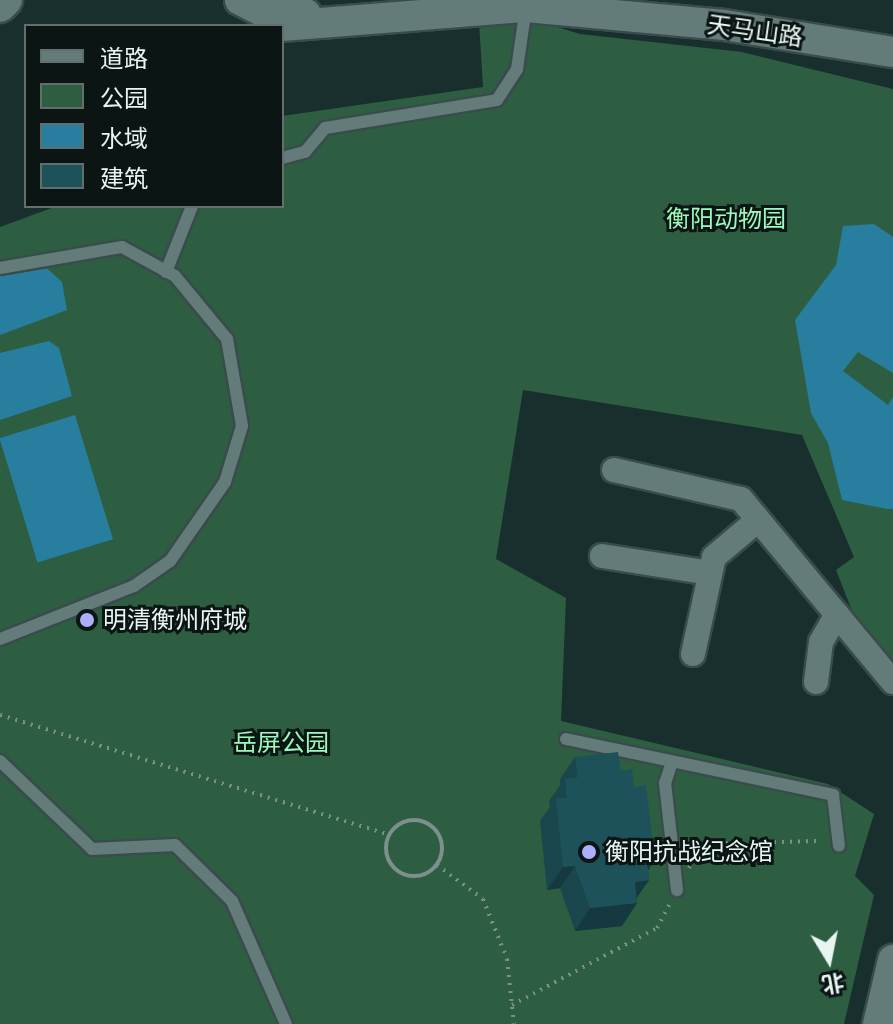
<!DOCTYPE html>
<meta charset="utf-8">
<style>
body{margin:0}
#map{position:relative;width:893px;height:1024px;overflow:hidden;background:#182f2e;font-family:Raleway,"Noto Sans SC",sans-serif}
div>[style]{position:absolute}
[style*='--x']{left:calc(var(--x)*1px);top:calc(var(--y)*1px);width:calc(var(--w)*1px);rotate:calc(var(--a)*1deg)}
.green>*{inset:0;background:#2e5e41}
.water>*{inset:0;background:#287e9e;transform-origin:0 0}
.path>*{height:4px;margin-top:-2px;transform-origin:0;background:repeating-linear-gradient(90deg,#7d908e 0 2px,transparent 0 8px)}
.path>.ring{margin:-2px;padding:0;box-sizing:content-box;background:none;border:4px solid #7d908e;border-radius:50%}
.roads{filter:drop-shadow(2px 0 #394c4b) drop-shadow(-2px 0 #394c4b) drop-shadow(0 2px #394c4b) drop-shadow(0 -2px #394c4b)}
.service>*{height:12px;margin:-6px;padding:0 6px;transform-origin:6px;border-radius:6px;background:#637c7a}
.minor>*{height:24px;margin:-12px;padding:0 12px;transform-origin:12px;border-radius:12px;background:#637c7a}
.tertiary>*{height:30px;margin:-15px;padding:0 15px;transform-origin:15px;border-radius:15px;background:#637c7a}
.wall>*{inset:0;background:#1a474d}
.shaded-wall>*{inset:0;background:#15393f}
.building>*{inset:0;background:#1e525a}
.dots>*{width:22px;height:22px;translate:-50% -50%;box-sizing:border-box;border:4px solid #0b1514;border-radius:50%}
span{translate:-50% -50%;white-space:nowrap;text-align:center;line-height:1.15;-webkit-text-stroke:6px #0b1514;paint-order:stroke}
.street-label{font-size:24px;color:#e7f5f3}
.park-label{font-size:24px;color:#9cfabe}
.poi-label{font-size:24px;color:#e7f5f3}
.left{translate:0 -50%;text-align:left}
.legend{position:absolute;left:24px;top:24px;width:260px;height:184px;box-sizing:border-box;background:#0b1514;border:2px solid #636f6d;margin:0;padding:10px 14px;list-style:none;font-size:24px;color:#e7f5f3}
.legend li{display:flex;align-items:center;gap:16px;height:40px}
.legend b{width:40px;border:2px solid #636f6d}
.north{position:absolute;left:789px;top:920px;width:80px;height:80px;-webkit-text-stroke:6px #0b1514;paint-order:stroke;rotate:170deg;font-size:22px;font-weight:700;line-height:32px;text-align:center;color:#e7f5f3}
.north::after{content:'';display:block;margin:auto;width:28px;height:36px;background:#e7f5f3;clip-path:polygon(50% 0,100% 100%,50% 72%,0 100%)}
</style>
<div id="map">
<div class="green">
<div style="clip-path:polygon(537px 21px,580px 34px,742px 52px,893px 89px,893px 663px,860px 631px,836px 570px,854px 557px,802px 435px,523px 390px,496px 559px,566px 598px,561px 721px,828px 784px,874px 814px,855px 876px,874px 895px,844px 1024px,0 1024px,0 227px,57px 206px,282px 206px,282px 116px,483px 87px,479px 22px)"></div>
</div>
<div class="water">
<div style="clip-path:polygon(874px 224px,893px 237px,893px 373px,858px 352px,843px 371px,888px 405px,893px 397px,893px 509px,887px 509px,842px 500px,828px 443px,811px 413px,795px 320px,836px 265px,843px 226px)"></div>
<div style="clip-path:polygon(41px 263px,62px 282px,67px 310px,0 335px,0 271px)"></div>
<div style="clip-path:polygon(49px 341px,59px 348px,72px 396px,0 420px,0 353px)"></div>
<div style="left:75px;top:415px;width:130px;height:79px;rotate:73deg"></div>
</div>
<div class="path">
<div style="--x:0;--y:715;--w:407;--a:17.1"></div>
<div class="ring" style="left:386px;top:820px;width:52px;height:52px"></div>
<div style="--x:437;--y:865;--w:57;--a:36.5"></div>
<div style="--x:483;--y:899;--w:65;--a:68.2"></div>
<div style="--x:507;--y:959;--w:65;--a:83.9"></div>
<div style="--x:689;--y:868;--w:27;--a:-62"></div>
<div style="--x:702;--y:844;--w:114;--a:-1.5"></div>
<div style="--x:512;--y:1005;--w:164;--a:-28"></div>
<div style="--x:657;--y:928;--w:27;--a:-62"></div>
</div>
<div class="roads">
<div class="service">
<div style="--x:282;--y:158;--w:24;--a:-15"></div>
<div style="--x:305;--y:152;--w:31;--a:-50"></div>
<div style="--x:325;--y:128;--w:174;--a:-9.2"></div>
<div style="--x:497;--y:100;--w:37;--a:-57"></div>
<div style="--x:517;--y:69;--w:63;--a:-81.7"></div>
<div style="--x:0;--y:268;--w:124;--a:-9.8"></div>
<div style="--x:122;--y:247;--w:60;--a:28.7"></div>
<div style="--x:175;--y:276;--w:82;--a:50.5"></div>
<div style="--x:227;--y:339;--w:88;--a:80.2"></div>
<div style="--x:242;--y:426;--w:59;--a:106.9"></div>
<div style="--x:225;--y:482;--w:96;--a:124.8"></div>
<div style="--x:170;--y:561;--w:44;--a:145.2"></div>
<div style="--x:134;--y:586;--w:144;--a:158.4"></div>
<div style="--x:166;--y:272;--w:71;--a:-68.5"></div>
<div style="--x:566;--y:739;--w:273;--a:11.8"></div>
<div style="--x:833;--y:795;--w:51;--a:83.3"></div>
<div style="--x:0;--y:761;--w:127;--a:43.7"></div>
<div style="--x:92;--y:849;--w:83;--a:-2.8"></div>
<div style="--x:175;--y:845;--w:80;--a:44.5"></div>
<div style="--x:232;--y:901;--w:134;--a:66.3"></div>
<div style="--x:672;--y:762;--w:22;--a:108"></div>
<div style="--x:665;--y:783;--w:108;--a:83.6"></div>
</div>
<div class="minor">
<div style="--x:614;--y:470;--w:130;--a:12.9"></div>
<div style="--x:741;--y:499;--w:238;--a:50.3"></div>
<div style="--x:602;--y:556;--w:109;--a:8.9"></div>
<div style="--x:693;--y:654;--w:99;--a:-77.8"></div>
<div style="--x:714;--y:557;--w:57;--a:-40.1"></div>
<div style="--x:816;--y:682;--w:40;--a:-82.9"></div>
<div style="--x:821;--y:642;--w:32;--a:-60"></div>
</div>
<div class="tertiary">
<div style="--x:240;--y:0;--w:31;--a:27"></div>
<div style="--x:268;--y:14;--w:38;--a:0"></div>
<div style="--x:0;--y:7;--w:10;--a:-45"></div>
<div style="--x:282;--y:26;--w:245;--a:-4.5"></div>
<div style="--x:526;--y:7;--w:199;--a:5.2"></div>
<div style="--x:724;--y:25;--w:171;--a:9.1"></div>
<div style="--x:878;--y:1024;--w:66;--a:-76.8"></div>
</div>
</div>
<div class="wall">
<div style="clip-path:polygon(575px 757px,621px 771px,634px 787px,655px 860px,648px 871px,649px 880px,637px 897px,637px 903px,622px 926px,575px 931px,560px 888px,547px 890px,540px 821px,550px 807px,549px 801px,560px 785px,560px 779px)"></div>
</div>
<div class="shaded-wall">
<div style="clip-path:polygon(655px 860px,640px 881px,649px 880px,633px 903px,631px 884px,647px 861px)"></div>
<div style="clip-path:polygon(575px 866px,560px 888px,547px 890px,563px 867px)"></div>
<div style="clip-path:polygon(637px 903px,622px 926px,575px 931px,590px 908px)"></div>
</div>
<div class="building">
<div style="clip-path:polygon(618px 752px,621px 771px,632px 769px,634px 787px,646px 785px,655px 860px,647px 861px,649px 880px,635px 882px,637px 903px,590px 908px,575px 866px,563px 867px,556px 798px,567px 798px,565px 779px,578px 777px,575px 757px)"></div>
</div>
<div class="dots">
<div style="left:87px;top:620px;background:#acaffb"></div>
<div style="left:589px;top:852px;background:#acaffb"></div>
</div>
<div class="street-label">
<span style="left:755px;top:31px;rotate:8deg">天马山路</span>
</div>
<div class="park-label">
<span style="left:726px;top:219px">衡阳动物园</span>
<span style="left:281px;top:743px">岳屏公园</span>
</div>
<div class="poi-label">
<span class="left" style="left:103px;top:620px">明清衡州府城</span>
<span class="left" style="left:605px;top:852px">衡阳抗战纪念馆</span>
</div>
<ul class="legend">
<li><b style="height:10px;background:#637c7a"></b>道路</li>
<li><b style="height:22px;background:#2e5e41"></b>公园</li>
<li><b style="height:22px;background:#287e9e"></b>水域</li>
<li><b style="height:22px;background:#1e525a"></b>建筑</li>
</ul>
<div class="north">北</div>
</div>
